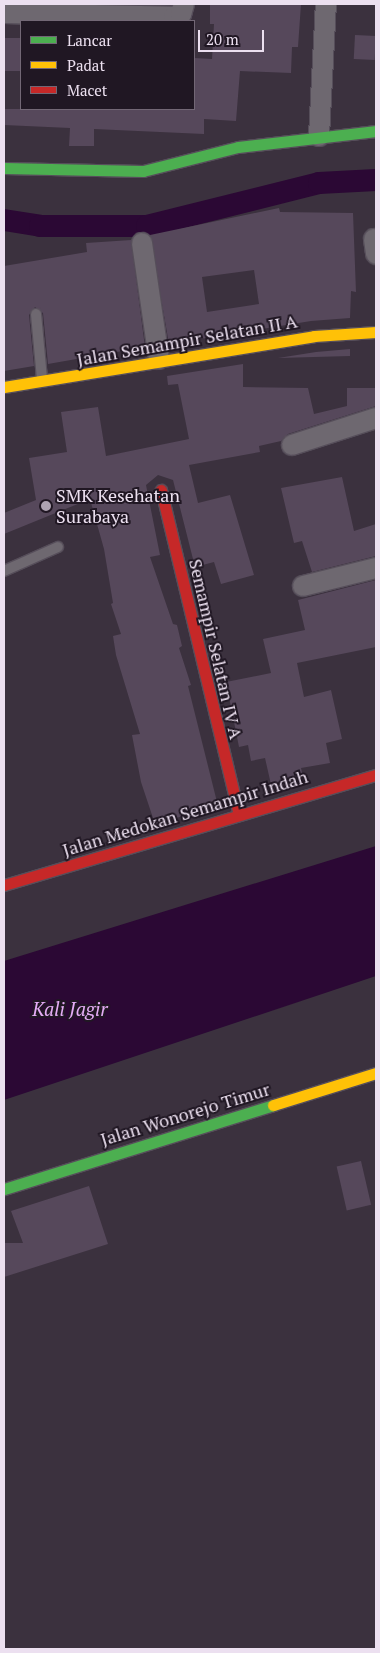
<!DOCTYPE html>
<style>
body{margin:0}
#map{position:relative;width:380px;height:1653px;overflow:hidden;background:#3b313e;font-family:"PT Serif",serif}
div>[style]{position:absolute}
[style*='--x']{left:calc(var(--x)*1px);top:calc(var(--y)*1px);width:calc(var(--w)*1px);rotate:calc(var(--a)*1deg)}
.water>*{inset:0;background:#2b0834}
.canal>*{height:22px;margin:-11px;padding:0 11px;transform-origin:11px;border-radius:11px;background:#2b0834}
.building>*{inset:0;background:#56485b;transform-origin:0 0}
.roads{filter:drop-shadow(1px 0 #564e5a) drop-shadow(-1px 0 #564e5a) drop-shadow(0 1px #564e5a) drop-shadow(0 -1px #564e5a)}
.lane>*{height:10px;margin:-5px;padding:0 5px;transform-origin:5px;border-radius:5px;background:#6e6870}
.street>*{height:20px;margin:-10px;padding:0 10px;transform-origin:10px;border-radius:10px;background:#6e6870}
.fast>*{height:11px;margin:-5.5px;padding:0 5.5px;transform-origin:5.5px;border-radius:5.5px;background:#4caf50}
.slow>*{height:11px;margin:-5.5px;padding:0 5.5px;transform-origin:5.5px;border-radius:5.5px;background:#ffc107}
.jam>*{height:11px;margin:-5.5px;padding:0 5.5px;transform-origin:5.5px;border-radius:5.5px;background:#c62828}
.dots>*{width:14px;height:14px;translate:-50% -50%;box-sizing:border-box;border:2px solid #201723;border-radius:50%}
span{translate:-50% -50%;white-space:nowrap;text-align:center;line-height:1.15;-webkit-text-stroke:4px #201723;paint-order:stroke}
.street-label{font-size:18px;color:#ece0f0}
.poi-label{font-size:18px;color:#ece0f0}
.left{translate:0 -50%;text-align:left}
.water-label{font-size:19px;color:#e4acf5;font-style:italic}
.frame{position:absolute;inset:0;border:5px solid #ece0f0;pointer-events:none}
.legend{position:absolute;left:20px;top:20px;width:175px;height:90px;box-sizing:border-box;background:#201723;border:1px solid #726775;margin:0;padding:6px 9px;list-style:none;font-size:15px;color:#ece0f0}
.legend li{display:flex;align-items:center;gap:10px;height:25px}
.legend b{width:25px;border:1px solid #726775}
.scale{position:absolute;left:198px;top:30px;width:66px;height:22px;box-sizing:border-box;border:2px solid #ece0f0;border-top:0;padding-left:6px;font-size:15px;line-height:18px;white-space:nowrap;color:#ece0f0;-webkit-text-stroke:4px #201723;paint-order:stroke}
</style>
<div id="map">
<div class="water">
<div style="clip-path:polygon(376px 846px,376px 976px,4px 1100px,4px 961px)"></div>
</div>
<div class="canal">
<div style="--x:4;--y:220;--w:36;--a:9"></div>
<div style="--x:40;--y:226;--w:107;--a:0"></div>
<div style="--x:147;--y:226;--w:177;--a:-14"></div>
<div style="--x:319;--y:183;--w:57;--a:-3"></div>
</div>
<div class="building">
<div style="clip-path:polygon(210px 4px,301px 4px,298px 47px,292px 47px,291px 73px,240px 71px,236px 121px,204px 119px,204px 134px,94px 129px,94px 146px,69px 146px,70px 128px,4px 125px,4px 109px,194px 109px,194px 58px,212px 59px,214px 24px,210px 24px)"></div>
<div style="left:355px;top:35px;width:21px;height:24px;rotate:3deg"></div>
<div style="left:4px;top:38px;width:17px;height:33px"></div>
<div style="clip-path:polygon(evenodd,279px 208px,280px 212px,353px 213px,356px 292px,351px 291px,350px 318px,311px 321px,169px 344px,150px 235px,279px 208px,254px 270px,259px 304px,207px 312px,202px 277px,254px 270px)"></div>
<div style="clip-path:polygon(131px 240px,145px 347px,48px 364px,43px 313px,35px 307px,29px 315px,34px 366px,4px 371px,4px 266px,87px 252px,86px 243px)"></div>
<div style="clip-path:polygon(350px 349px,350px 356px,278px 358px,316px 352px)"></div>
<div style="clip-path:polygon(243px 364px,243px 387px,308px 388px,314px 414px,347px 406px,347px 388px,376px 388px,376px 406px,288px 434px,281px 441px,259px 446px,260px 452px,189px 465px,198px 503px,230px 495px,254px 575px,221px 584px,214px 562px,195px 567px,173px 480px,158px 475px,146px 485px,160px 555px,150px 557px,173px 624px,177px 625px,182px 646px,179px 648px,191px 685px,188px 686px,218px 806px,155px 824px,141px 782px,132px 735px,140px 734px,116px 655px,113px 636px,121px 634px,111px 604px,113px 603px,104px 549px,90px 499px,4px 534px,4px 513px,36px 500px,29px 458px,67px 452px,61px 412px,98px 407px,106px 456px,189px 439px,178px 384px,168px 385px,167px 376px)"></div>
<div style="clip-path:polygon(342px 477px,354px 531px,376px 524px,376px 556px,312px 572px,302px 541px,294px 543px,281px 488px)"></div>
<div style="clip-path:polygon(376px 580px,376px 647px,297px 663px,304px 697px,331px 690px,342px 739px,326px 743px,330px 763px,301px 768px,304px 780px,272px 789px,265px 758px,251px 761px,248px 745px,239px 747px,226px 682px,271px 673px,263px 639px,305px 630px,298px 600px)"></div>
<div style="left:361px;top:1161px;width:45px;height:25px;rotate:77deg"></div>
<div style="clip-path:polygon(89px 1186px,108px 1244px,4px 1277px,4px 1243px,23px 1243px,11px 1211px)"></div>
</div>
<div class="roads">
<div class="lane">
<div style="--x:36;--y:314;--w:65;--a:84.7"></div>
<div style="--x:4;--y:571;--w:59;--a:-24"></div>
</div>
<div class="street">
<div style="--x:4;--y:13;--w:170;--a:1.3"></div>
<div style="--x:174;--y:17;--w:8;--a:-23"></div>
<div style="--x:181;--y:14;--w:10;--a:-73"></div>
<div style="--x:319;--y:136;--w:132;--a:-87"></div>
<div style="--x:374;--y:239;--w:15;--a:82"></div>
<div style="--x:142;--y:243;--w:117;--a:81.7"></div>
<div style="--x:292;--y:445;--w:88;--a:-17.8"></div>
<div style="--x:303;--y:586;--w:75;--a:-13.9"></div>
</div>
<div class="fast">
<div style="--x:4;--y:168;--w:139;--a:1.2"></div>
<div style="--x:143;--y:171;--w:98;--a:-14.2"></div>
<div style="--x:238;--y:147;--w:139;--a:-6.6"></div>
<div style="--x:4;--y:1189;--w:282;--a:-17.3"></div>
</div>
<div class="slow">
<div style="--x:4;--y:387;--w:314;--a:-9.3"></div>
<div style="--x:314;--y:336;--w:62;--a:-3.7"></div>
<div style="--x:273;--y:1105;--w:108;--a:-17.3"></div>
</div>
<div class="jam">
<div style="--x:161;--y:490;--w:334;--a:76.5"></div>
<div style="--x:4;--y:885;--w:388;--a:-16.5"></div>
</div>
</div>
<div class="dots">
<div style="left:46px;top:506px;background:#aea3b2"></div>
</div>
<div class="street-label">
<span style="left:187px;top:340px;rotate:-10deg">Jalan Semampir Selatan II A</span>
<span style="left:216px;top:649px;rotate:77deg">Semampir Selatan IV A</span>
<span style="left:185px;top:813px;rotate:-17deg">Jalan Medokan Semampir Indah</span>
<span style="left:185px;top:1114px;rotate:-17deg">Jalan Wonorejo Timur</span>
</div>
<div class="poi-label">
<span class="left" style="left:56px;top:506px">SMK Kesehatan<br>Surabaya</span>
</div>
<div class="water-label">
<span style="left:70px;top:1009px">Kali Jagir</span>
</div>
<div class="frame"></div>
<ul class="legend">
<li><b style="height:6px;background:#4caf50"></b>Lancar</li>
<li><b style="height:6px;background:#ffc107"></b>Padat</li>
<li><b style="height:6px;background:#c62828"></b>Macet</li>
</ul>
<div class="scale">20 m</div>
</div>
